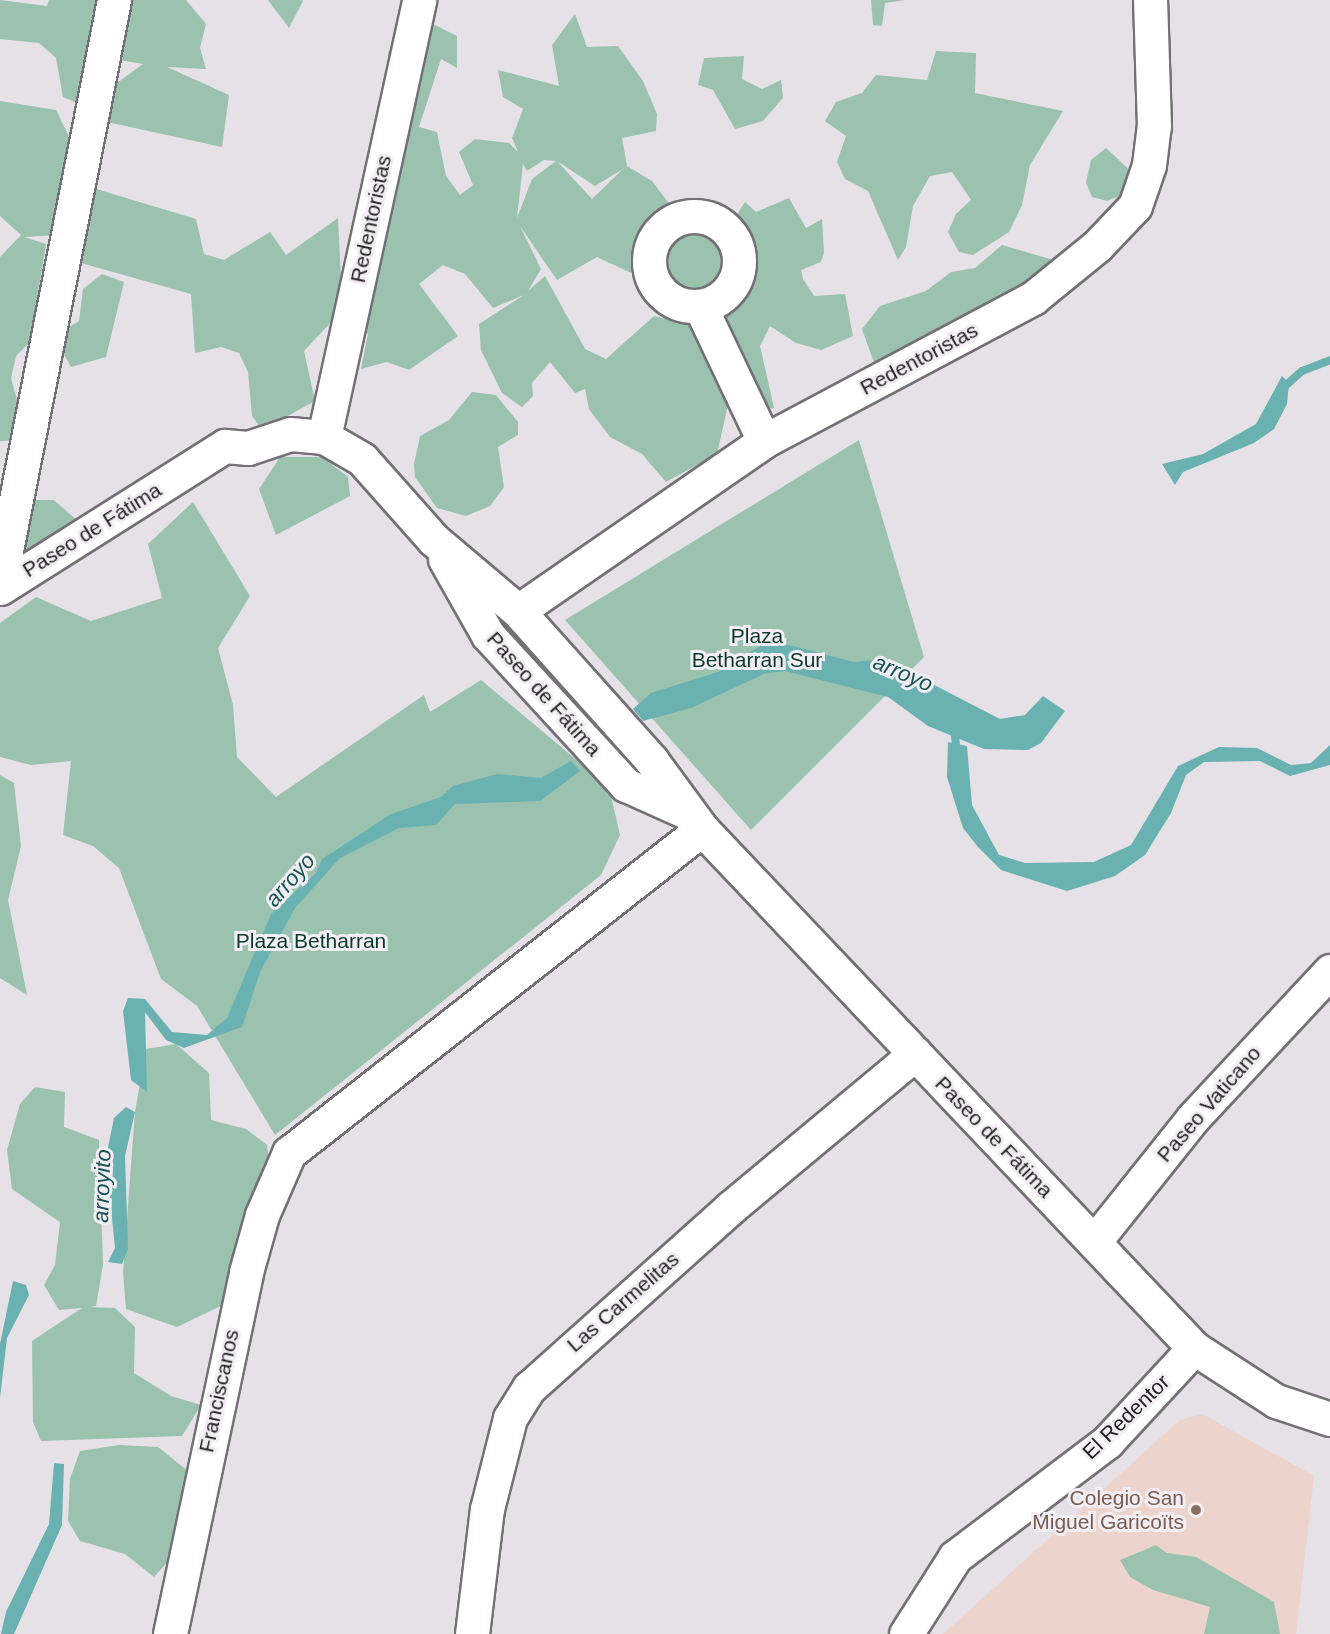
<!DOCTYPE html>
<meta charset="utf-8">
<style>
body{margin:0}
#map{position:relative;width:1330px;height:1634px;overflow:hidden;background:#e5e1e6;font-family:Arial,sans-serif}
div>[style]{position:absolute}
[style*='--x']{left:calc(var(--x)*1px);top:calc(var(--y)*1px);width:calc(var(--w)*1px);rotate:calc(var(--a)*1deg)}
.commercial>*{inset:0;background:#ecd3cb}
.green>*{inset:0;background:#9ac2ae}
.round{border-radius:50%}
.water>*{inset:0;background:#6ab1b1}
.stream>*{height:8px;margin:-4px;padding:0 4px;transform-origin:4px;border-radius:4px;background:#6ab1b1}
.roads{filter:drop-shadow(2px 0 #747075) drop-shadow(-2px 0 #747075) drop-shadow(0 2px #747075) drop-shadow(0 -2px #747075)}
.minor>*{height:33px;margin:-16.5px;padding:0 16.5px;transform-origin:16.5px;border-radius:16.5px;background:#fff}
.minor>.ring{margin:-16.5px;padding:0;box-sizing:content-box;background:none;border:33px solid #fff;border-radius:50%}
.dots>*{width:16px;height:16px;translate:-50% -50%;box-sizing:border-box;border:3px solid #f2eef3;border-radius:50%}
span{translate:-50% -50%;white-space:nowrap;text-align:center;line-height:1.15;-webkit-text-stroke:6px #f2eef3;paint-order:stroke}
.street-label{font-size:21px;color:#212022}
.park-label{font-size:21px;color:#0a3b29}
.education-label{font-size:21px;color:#785e54}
.right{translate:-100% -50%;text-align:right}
.water-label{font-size:22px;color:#165454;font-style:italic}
</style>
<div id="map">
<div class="commercial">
<div style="clip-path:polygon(1202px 1414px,1314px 1476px,1296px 1634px,943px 1634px,1180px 1420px)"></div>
</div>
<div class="green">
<div style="clip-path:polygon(0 0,47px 6px,49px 0,186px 0,206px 24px,200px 48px,206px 69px,167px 67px,229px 95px,222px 147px,107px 122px,95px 99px,143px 64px,96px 56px,80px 104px,63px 97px,56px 58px,39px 43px,0 39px)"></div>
<div style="clip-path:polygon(268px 0,302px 0,303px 1px,289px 28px)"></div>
<div style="clip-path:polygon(871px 0,905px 0,885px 3px,882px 26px,873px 25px)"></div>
<div style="clip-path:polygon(evenodd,575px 14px,587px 47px,618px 46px,643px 81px,657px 114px,656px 131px,622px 138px,627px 166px,652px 181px,674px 210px,646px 234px,631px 273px,597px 257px,557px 280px,520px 226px,541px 269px,528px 291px,545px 276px,585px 349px,606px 359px,654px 316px,700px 328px,730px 396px,717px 454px,666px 482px,642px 454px,610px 437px,589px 409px,585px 389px,575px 393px,550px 362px,532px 383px,533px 396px,522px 407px,502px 393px,481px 350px,479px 324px,524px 295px,493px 308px,465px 274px,443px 265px,419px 284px,458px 336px,409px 370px,387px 362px,361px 369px,368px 334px,356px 320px,372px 132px,401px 100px,391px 87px,388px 52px,425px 20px,457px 36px,457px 68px,441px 59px,419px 127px,437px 132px,446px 176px,460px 195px,473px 185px,459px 152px,475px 139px,509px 143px,518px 152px,512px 138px,523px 109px,503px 97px,498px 70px,559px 86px,552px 45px,575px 14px,544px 160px,556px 161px,532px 179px,517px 218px,523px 164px,527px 171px,544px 160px,575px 14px,557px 161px,595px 186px,623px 169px,592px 199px,557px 161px)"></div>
<div style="clip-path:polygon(936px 51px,976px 53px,975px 93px,1063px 111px,1030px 165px,1022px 205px,1009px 232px,973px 255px,959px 252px,948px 232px,956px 214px,971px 200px,952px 172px,930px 176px,913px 206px,906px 247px,898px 260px,868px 191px,845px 179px,837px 162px,846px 136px,825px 121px,836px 102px,862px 93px,876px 75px,927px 80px)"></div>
<div style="clip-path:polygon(744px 56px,742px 79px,762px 89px,781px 80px,783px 98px,763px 121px,735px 129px,713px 90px,698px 85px,704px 58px)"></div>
<div style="clip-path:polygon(0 101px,56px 110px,78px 155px,60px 235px,24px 237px,46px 244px,30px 342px,16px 356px,11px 378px,28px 440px,0 441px,0 257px,21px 235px,0 216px)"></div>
<div style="clip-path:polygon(1106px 148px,1136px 176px,1127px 193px,1107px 201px,1092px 197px,1086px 183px,1091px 160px)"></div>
<div style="clip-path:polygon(93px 188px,196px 219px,204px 254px,224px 260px,270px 232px,286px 255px,338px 218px,341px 279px,334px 319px,304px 351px,315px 401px,262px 430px,252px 416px,248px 372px,239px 353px,221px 347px,195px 353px,191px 294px,74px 261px)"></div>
<div style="clip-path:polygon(789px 198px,806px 228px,822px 219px,824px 253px,821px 262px,801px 270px,803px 279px,814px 296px,845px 294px,853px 336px,821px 350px,796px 343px,770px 326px,760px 346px,774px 408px,739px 414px,708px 322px,743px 285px,752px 264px,732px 222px,745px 202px,756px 212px)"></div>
<div class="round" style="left:664px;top:233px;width:58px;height:58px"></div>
<div style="clip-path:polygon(1002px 245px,1050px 259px,1059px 277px,878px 374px,862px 329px,880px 306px,926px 291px,951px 272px,975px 268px)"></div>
<div style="clip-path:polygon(102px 274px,124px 282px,106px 357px,71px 367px,54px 336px,79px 321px,83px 289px)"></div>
<div style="clip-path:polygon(472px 392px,496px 395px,518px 422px,518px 435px,498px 447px,504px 487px,490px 506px,466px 516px,437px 508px,415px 477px,414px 464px,420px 436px,449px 420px)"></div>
<div style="clip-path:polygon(859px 440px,924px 657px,751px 830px,565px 620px)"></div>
<div style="clip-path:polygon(280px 457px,322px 457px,348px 477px,350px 496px,276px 535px,259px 489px)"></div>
<div style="clip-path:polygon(30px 500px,54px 500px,80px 523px,31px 560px,15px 542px)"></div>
<div style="clip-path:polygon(193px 502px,250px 596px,218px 648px,233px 705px,237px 757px,276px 797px,424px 695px,430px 712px,481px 680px,609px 787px,620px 835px,601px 875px,275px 1135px,197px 1006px,161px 979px,119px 868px,93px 846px,63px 835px,71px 761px,31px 765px,0 757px,0 623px,36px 597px,91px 621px,162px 598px,148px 544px)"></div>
<div style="clip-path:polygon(513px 637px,642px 773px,640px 779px,512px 639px)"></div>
<div style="clip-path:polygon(0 775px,14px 783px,21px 846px,8px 900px,27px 995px,0 978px)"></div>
<div style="clip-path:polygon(176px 1044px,209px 1073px,211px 1120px,246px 1129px,267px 1145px,271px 1176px,231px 1301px,177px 1327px,126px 1309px,123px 1272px,135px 1112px,146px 1049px)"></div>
<div style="clip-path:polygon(35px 1087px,65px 1092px,64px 1127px,99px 1140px,103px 1265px,96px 1306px,90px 1307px,115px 1308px,135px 1327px,134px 1373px,171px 1396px,201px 1405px,182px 1436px,41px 1441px,33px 1422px,32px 1341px,82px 1308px,59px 1310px,44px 1285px,55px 1265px,60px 1222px,12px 1189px,7px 1150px,20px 1104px)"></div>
<div style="clip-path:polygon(119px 1445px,158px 1447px,188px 1471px,180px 1548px,154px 1577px,125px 1554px,80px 1541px,68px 1521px,70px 1479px,80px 1451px)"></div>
<div style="clip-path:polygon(1156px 1545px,1167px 1553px,1196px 1557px,1274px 1602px,1280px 1634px,1204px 1634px,1210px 1607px,1153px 1590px,1130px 1577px,1120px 1560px)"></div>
</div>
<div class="water">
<div style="clip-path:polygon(1282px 376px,1289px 383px,1287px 404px,1274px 429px,1254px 443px,1183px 472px,1175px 485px,1162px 464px,1203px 454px,1256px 424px)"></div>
<div style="clip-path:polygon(770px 640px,854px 662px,884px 659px,1000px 719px,1025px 715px,1043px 696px,1065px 711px,1041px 743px,1028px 750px,984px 749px,928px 726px,888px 697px,785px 671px,764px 674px,691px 708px,643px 721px,633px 709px,651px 693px,718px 672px)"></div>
<div style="clip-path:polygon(948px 742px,967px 746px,972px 805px,999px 855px,1025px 863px,1094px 862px,1131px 845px,1178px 766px,1219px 747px,1257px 748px,1291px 765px,1311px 763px,1330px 745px,1330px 765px,1290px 776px,1260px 761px,1204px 762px,1186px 775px,1171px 813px,1145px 855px,1115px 876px,1067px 891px,1001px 870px,978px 847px,963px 828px,947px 777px)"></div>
<div style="clip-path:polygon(571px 761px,580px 771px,540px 801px,455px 804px,436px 825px,399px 828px,340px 858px,295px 908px,260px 972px,242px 1027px,184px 1048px,166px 1040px,145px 1012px,147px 1092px,131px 1080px,123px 1011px,128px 998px,145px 999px,172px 1032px,207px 1035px,227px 1018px,271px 914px,316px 873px,322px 859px,391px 814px,441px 797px,453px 786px,497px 774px,541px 778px)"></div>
<div style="clip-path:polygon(126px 1107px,135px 1112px,125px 1156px,128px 1249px,122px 1264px,108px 1262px,115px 1248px,106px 1157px,114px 1118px)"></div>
<div style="clip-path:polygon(13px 1281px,26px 1285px,29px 1295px,7px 1338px,0 1398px,0 1344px)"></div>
<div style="clip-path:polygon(54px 1463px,64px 1464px,62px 1525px,14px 1634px,1px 1634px,6px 1612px,49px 1524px)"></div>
</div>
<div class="stream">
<div style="--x:1283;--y:388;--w:25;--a:-42"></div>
<div style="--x:1302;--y:371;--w:30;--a:-21"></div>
<div style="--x:954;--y:728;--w:26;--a:83"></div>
</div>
<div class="roads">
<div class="minor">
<div class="ring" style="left:649px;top:216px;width:57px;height:57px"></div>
<div style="--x:700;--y:306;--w:149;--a:64.6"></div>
<div style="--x:324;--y:437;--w:447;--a:-77.7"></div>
<div style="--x:445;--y:559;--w:87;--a:60.5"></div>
<div style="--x:488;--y:635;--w:204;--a:47.4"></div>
<div style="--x:626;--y:785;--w:66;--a:24.2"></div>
<div style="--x:0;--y:581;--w:592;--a:-78.9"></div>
<div style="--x:0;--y:588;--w:266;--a:-32.3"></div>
<div style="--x:225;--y:446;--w:23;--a:5"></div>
<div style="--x:248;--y:448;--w:44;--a:-18.4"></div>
<div style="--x:290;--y:434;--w:34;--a:5"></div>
<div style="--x:324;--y:437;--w:44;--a:30.1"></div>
<div style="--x:362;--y:459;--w:108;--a:48.4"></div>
<div style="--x:434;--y:540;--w:110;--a:40.2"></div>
<div style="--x:518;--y:611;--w:201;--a:48.2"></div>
<div style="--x:652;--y:761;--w:84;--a:53.7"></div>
<div style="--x:702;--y:829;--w:715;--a:46.53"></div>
<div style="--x:1194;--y:1348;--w:98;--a:32.9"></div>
<div style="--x:1276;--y:1401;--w:57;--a:18.4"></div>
<div style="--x:518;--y:611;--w:299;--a:-34.6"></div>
<div style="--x:764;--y:441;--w:305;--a:-28"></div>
<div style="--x:1033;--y:298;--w:82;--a:-39.1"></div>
<div style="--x:1097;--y:246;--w:55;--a:-46.5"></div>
<div style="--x:1135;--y:206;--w:43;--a:-71.1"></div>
<div style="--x:1149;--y:165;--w:39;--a:-83"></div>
<div style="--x:1154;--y:126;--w:126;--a:-91.8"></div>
<div style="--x:1094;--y:1242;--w:159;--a:-51.4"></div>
<div style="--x:1193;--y:1118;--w:201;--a:-47"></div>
<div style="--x:170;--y:1634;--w:370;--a:-78.1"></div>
<div style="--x:246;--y:1272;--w:59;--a:-74.3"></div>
<div style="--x:262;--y:1215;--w:68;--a:-66.5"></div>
<div style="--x:289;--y:1153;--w:525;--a:-38.11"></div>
<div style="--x:472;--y:1634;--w:126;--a:-83.2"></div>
<div style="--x:487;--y:1509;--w:94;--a:-75.8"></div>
<div style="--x:510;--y:1418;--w:36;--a:-58"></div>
<div style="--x:529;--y:1388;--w:270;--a:-41.8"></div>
<div style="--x:730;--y:1208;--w:241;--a:-39.8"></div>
<div style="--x:906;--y:1634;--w:91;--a:-57.5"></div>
<div style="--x:955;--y:1557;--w:191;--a:-37.1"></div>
<div style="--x:1107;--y:1442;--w:128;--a:-47.2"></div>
</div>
</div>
<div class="dots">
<div style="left:1196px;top:1510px;background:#8d6e63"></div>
</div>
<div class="street-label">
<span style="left:371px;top:219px;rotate:-78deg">Redentoristas</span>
<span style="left:919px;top:359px;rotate:-28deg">Redentoristas</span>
<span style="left:92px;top:530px;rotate:-32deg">Paseo de Fátima</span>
<span style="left:544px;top:694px;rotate:48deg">Paseo de Fátima</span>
<span style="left:1209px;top:1104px;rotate:-49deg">Paseo Vaticano</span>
<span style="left:994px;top:1137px;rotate:46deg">Paseo de Fátima</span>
<span style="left:623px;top:1302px;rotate:-41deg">Las Carmelitas</span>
<span style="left:219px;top:1391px;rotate:-78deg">Franciscanos</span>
<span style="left:1126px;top:1417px;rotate:-44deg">El Redentor</span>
</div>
<div class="park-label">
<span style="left:757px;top:648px">Plaza<br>Betharran Sur</span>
<span style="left:311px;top:941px">Plaza Betharran</span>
</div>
<div class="education-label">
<span class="right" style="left:1184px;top:1510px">Colegio San<br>Miguel Garicoïts</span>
</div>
<div class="water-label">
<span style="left:903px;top:673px;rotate:23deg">arroyo</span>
<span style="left:290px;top:880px;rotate:-49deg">arroyo</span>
<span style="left:102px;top:1186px;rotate:-88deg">arroyito</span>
</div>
</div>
